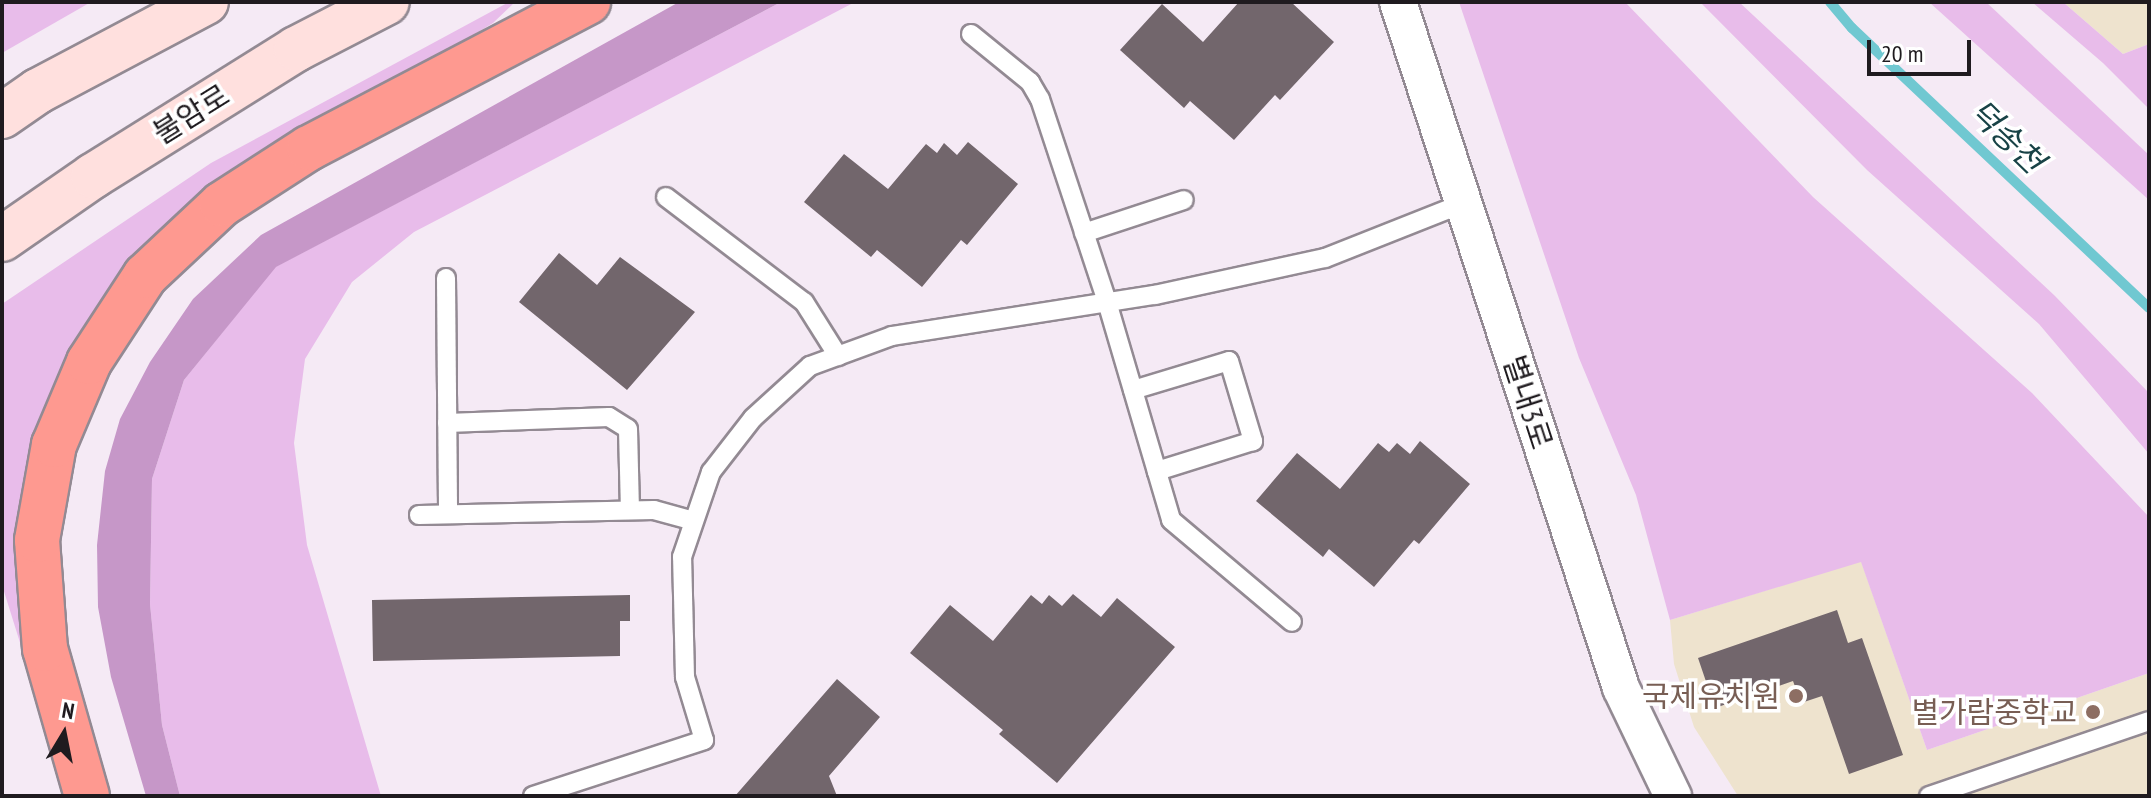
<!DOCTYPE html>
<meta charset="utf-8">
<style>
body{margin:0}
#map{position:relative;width:2151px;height:798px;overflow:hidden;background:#f5eaf5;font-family:"PT Sans Narrow","Noto Sans KR",sans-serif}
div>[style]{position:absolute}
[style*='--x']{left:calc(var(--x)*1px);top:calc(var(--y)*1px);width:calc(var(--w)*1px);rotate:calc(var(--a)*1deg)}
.education>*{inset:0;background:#eee3ce}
.green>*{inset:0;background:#e8bcea}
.forest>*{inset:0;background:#c697c8}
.stream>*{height:10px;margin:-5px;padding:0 5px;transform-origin:5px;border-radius:5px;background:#70c8d1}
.building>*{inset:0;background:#72666c}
.roads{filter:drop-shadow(2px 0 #938a93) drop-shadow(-2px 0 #938a93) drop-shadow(0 2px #938a93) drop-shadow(0 -2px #938a93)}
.lane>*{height:18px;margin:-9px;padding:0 9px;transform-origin:9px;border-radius:9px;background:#fff}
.street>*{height:36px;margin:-18px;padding:0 18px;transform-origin:18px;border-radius:18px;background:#fff}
.secondary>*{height:44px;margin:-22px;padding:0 22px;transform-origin:22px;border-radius:22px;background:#ffe0de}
.highway>*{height:44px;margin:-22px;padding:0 22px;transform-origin:22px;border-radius:22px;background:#fe9990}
.dots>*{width:22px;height:22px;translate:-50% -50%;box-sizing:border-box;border:4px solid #fff;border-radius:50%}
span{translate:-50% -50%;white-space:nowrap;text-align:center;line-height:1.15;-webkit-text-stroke:7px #fff;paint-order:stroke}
.street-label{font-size:30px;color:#1f1b1f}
.education-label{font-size:30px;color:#785e54}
.right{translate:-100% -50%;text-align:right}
.water-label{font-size:32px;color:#184246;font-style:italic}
.frame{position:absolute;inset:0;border:4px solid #1f1b1f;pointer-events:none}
.north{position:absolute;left:24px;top:694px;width:80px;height:80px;-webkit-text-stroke:6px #fff;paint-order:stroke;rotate:10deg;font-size:22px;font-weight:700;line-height:32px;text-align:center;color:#1f1b1f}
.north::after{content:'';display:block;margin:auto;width:28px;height:36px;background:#1f1b1f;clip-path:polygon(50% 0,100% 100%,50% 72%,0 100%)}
.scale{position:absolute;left:1867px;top:40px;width:104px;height:36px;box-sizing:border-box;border:4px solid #1f1b1f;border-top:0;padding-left:10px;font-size:24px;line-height:28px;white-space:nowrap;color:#1f1b1f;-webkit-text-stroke:6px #fff;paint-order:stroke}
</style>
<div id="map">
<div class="education">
<div style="clip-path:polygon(2063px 2px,2149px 2px,2149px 44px,2123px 54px)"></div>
<div style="clip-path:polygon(1861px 561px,1927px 750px,2149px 673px,2149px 796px,1738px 796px,1694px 727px,1674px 664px,1670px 620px)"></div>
</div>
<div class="green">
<div style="clip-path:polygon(2px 2px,91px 2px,2px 53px)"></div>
<div style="clip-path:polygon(509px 2px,515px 2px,493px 23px,233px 181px,49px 403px,37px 697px,2px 585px,2px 304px,211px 163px)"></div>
<div style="clip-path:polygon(781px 2px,855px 2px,414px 232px,352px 282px,305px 359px,294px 443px,307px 545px,381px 796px,180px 796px,162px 725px,150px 604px,152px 479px,184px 380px,275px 267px)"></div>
<div style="clip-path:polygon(1459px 2px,1625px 2px,1813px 197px,2032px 393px,2149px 517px,2149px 673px,1927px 750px,1861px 562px,1670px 620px,1636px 495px,1579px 358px)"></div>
<div style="clip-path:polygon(1700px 2px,1739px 2px,2054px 295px,2149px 393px,2149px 454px,2039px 324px,1867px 170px)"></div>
<div style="clip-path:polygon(1929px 2px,1986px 2px,2149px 155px,2149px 200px)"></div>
<div style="clip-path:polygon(2032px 2px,2063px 2px,2123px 54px,2149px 44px,2149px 109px,2103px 63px)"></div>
</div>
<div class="forest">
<div style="clip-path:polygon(679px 2px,781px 2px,276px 267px,184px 380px,152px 479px,150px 604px,162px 725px,180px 796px,146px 796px,111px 677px,98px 607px,97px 545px,105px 471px,120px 419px,150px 362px,193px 299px,261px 235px)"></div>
</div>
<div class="stream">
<div style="--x:1830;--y:2;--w:34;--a:50"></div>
<div style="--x:1852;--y:28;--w:408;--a:43.3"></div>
</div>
<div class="building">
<div style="clip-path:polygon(1239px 2px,1291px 2px,1334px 42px,1280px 100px,1275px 95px,1234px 140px,1190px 101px,1184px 108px,1120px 50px,1162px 4px,1203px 42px)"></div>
<div style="clip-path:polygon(968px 142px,1018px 184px,967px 245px,961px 240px,922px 287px,877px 250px,871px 257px,804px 202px,844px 154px,888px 189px,926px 144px,937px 153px,944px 143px,957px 155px)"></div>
<div style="clip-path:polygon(559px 253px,597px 285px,620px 257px,695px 312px,627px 390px,519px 302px)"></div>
<div style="clip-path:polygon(1420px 441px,1470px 484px,1419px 544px,1414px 540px,1374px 587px,1329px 549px,1323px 557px,1256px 501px,1297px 453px,1340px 489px,1378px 443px,1389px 452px,1397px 443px,1410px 454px)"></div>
<div style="clip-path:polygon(1073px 594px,1101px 617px,1117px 598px,1175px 647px,1057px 783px,999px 734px,1003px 730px,910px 653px,950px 605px,993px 641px,1031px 595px,1042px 604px,1049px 595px,1062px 606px)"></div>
<div style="clip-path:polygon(630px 595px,630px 621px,620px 621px,620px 656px,373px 661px,372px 600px)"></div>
<div style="clip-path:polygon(1837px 610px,1848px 643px,1862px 638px,1903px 755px,1849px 774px,1822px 696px,1801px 703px,1793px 681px,1715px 708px,1698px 658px)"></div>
<div style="clip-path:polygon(837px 679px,880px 717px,829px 776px,837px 796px,735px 796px)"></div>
</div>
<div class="roads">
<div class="lane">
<div style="--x:971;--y:34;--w:76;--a:39.1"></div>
<div style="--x:1030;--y:82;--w:20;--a:60"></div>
<div style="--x:1040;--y:99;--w:214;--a:71.7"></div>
<div style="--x:1107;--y:302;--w:227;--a:73.6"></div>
<div style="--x:1171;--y:520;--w:158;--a:40.1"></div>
<div style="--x:666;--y:197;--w:173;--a:37.3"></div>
<div style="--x:804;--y:302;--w:64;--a:57.8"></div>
<div style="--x:1084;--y:233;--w:105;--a:-18.3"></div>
<div style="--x:446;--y:278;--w:236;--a:89.5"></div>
<div style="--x:1133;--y:390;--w:100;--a:-16.8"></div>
<div style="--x:1229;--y:361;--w:84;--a:73.3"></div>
<div style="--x:1253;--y:441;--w:101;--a:162.6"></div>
<div style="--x:447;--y:423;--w:162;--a:-2.1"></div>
<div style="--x:609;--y:417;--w:22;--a:32"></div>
<div style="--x:628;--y:429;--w:81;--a:88.6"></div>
<div style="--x:419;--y:515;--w:235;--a:-1.2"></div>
<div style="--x:654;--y:510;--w:41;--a:15.4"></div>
<div style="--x:533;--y:796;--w:180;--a:-18.1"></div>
<div style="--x:704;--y:740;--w:66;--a:-106.8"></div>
<div style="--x:685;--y:677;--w:120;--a:-91.4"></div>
<div style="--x:682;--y:557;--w:90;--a:-71.2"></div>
<div style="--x:711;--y:472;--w:68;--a:-52.1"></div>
<div style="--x:753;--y:418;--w:77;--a:-42.4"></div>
<div style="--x:810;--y:366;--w:87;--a:-20.1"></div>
<div style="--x:892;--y:336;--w:266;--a:-8.9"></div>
<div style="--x:1155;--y:295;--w:174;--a:-12.3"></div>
<div style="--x:1325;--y:258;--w:149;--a:-21.6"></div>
<div style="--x:1929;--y:796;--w:232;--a:-18.8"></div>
</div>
<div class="street">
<div style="--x:1398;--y:2;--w:721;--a:71.99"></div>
<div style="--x:1621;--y:688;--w:120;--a:64.3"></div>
</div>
<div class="secondary">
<div style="--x:2;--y:116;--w:44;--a:-34.8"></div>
<div style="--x:38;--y:91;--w:190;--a:-27.9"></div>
<div style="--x:2;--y:239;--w:111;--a:-34.7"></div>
<div style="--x:93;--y:176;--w:239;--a:-32"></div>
<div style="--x:296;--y:49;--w:102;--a:-27.3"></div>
</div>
<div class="highway">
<div style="--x:87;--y:796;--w:153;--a:-105.9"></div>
<div style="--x:45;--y:649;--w:109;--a:-94.2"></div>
<div style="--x:37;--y:540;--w:97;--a:-79.9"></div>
<div style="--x:54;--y:445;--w:90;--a:-67.1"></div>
<div style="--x:89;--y:362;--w:103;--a:-56.9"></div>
<div style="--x:145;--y:276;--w:105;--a:-43.1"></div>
<div style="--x:222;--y:204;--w:103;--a:-32.8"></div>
<div style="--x:309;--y:148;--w:315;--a:-27.6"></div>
</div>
</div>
<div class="dots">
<div style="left:1796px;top:696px;background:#8d6e63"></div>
<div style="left:2093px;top:712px;background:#8d6e63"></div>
</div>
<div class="street-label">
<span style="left:191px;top:114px;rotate:-32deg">불암로</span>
<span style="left:1528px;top:402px;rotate:72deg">별내3로</span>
</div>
<div class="education-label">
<span class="right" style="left:1780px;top:696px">국제유치원</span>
<span class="right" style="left:2077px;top:712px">별가람중학교</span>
</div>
<div class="water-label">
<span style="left:2007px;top:136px;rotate:44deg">덕송천</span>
</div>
<div class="frame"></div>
<div class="north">N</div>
<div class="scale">20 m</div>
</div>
